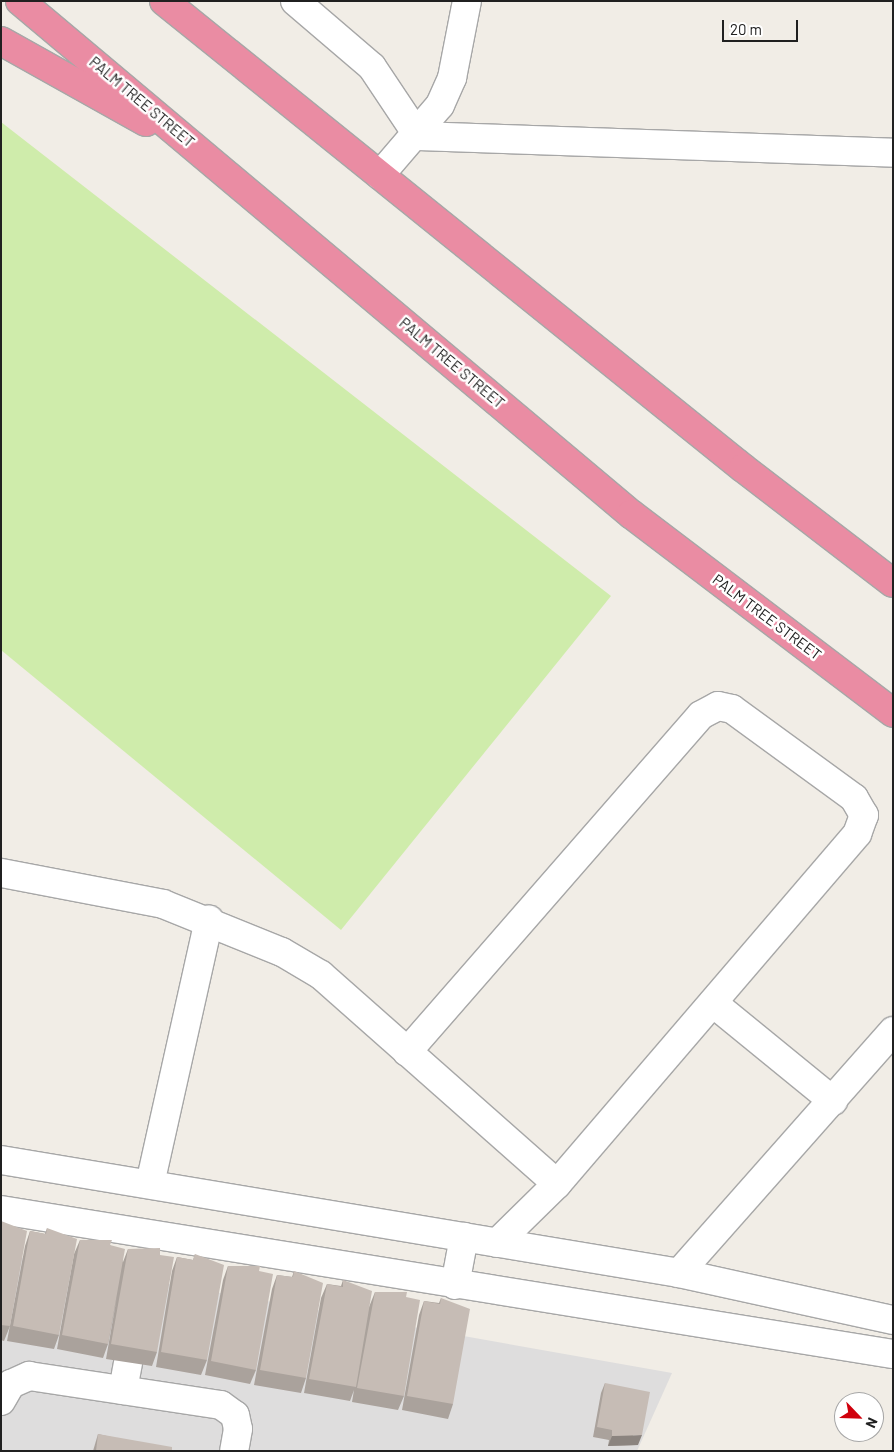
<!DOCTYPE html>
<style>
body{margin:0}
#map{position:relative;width:894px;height:1452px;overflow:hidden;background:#f1ede6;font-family:Barlow,sans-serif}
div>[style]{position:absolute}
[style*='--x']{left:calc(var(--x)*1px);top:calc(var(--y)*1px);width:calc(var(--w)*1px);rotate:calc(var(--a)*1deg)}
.residential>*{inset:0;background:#dedddd}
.grass>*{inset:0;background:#cfecab}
.roads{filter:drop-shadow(1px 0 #a7a7a7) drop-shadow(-1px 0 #a7a7a7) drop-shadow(0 1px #a7a7a7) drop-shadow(0 -1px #a7a7a7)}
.minor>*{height:28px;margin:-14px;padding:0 14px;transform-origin:14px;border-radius:14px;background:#fff}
.highway>*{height:28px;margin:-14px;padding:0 14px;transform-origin:14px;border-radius:14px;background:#ea8ca3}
.wall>*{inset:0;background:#aaa29c}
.shaded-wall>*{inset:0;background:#8b847f}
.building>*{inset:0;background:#c6bcb5}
span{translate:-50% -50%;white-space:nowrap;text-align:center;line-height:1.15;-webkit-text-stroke:5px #fff;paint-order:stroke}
.street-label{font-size:15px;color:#202020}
.frame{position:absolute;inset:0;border:2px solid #202020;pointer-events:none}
.north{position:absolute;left:834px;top:1392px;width:50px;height:50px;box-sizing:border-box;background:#fff;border:1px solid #a6a6a6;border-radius:50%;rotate:114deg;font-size:14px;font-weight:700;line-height:20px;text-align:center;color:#202020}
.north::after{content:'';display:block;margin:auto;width:18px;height:22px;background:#d0000c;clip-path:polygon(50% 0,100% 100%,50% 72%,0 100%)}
.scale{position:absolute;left:722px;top:20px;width:76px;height:22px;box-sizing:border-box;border:2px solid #202020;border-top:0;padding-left:6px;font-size:15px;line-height:18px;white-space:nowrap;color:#202020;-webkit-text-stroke:4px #fff;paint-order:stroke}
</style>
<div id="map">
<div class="residential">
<div style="clip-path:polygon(1px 1254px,672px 1373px,637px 1451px,1px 1451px)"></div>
</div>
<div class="grass">
<div style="clip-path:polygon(1px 122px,611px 596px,341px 930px,1px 650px)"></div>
</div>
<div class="roads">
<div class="minor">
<div style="--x:295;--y:1;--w:101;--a:40.6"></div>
<div style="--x:372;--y:67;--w:83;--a:56.3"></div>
<div style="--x:418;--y:136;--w:475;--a:2"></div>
<div style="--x:380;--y:175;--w:92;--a:-49.4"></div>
<div style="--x:440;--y:105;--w:30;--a:-66"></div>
<div style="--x:452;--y:78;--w:78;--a:-79"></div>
<div style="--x:1;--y:873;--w:165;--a:10.8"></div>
<div style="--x:163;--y:904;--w:128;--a:22"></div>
<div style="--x:282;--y:952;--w:45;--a:30.5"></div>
<div style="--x:321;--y:975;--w:315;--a:41.5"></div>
<div style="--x:713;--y:1003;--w:155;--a:39.2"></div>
<div style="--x:407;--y:1052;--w:447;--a:-48.9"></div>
<div style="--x:701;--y:715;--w:19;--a:-28"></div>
<div style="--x:718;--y:706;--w:14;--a:12"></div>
<div style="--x:732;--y:709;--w:151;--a:36.1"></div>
<div style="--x:854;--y:798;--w:20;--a:60"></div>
<div style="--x:864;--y:815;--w:20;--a:110"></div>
<div style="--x:857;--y:834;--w:461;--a:130.6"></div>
<div style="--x:557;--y:1184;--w:84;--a:135.5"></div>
<div style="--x:1;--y:1160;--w:687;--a:9.46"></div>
<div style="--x:679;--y:1273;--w:219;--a:12.4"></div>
<div style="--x:150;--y:1184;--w:271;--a:-77.4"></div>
<div style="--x:1;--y:1210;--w:904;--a:9.17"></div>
<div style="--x:679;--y:1273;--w:323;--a:-48.5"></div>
<div style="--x:455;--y:1285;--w:49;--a:-79.4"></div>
<div style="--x:123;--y:1390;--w:66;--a:-79.5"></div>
<div style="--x:1;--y:1401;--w:20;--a:-60"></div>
<div style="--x:11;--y:1384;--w:20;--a:-24"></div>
<div style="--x:29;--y:1376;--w:194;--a:8.6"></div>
<div style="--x:221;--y:1405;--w:17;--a:36"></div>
<div style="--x:235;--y:1415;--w:14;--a:78"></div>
<div style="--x:238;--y:1429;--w:22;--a:100"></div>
</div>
<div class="highway">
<div style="--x:20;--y:1;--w:798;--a:40.02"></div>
<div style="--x:631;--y:514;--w:329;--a:37.2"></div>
<div style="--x:164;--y:1;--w:744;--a:38.89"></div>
<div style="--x:743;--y:468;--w:189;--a:37.5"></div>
<div style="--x:1;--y:41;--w:166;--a:29.2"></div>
</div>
</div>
<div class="wall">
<div style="clip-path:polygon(1px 1221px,10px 1326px,4px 1341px,1px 1340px)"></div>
<div style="clip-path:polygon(47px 1228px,59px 1335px,54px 1349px,7px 1341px,25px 1246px,30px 1231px,45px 1234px)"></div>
<div style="clip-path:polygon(80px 1240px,110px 1245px,123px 1262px,128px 1249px,157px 1352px,152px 1366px,106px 1359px,117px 1296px,108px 1344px,103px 1358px,57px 1349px,74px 1254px)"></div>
<div style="clip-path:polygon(195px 1254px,207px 1360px,201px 1375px,156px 1367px,172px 1271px,177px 1257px,193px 1260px)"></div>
<div style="clip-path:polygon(228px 1266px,259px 1271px,256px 1370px,250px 1384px,205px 1375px,223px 1280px)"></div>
<div style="clip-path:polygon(294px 1271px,306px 1378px,301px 1393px,254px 1385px,272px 1289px,277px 1275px,292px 1277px)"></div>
<div style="clip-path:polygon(343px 1280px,369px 1307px,375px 1292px,406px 1297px,404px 1396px,398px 1410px,352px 1402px,354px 1390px,350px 1401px,304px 1393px,321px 1298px,327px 1284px,341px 1286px)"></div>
<div style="clip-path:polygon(441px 1298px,453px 1404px,448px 1419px,402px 1410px,419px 1315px,424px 1301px,439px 1303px)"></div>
<div style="clip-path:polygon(605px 1383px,638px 1445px,608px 1446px,609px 1440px,593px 1437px,601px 1393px)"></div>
<div style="clip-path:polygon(98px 1434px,172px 1451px,93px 1451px)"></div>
</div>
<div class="shaded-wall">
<div style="clip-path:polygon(642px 1435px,638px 1445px,608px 1446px,612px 1436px)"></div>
</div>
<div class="building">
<div style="clip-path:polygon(1px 1221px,27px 1231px,10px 1326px,1px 1325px)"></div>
<div style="clip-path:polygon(47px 1228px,77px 1239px,59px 1335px,13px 1326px,30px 1231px,46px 1234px)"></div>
<div style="clip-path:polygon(80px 1240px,112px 1240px,110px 1245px,125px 1249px,108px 1344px,62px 1335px)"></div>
<div style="clip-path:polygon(160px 1248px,160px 1255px,174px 1257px,157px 1352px,111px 1344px,128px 1249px)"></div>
<div style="clip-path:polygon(195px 1254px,224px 1265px,207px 1360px,161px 1352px,177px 1257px,193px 1260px)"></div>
<div style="clip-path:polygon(228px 1266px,260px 1266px,259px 1271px,273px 1274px,256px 1370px,211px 1361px)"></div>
<div style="clip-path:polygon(294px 1271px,323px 1283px,306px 1378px,260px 1370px,277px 1275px,293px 1277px)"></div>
<div style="clip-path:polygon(343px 1280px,372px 1291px,356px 1387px,309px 1379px,327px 1284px,343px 1287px)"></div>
<div style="clip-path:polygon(375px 1292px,407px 1292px,406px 1297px,420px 1300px,404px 1396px,357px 1388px)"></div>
<div style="clip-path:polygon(441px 1298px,470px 1309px,453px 1404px,407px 1396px,424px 1301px,440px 1304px)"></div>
<div style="clip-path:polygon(605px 1383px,650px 1392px,642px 1435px,612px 1436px,612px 1430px,597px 1427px)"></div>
<div style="clip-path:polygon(98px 1434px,172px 1447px,172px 1451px,96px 1451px)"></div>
</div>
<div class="street-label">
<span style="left:142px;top:102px;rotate:40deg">PALM TREE STREET</span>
<span style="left:452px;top:363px;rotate:40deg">PALM TREE STREET</span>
<span style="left:767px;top:617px;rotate:37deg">PALM TREE STREET</span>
</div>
<div class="frame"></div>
<div class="north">N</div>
<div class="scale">20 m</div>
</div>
